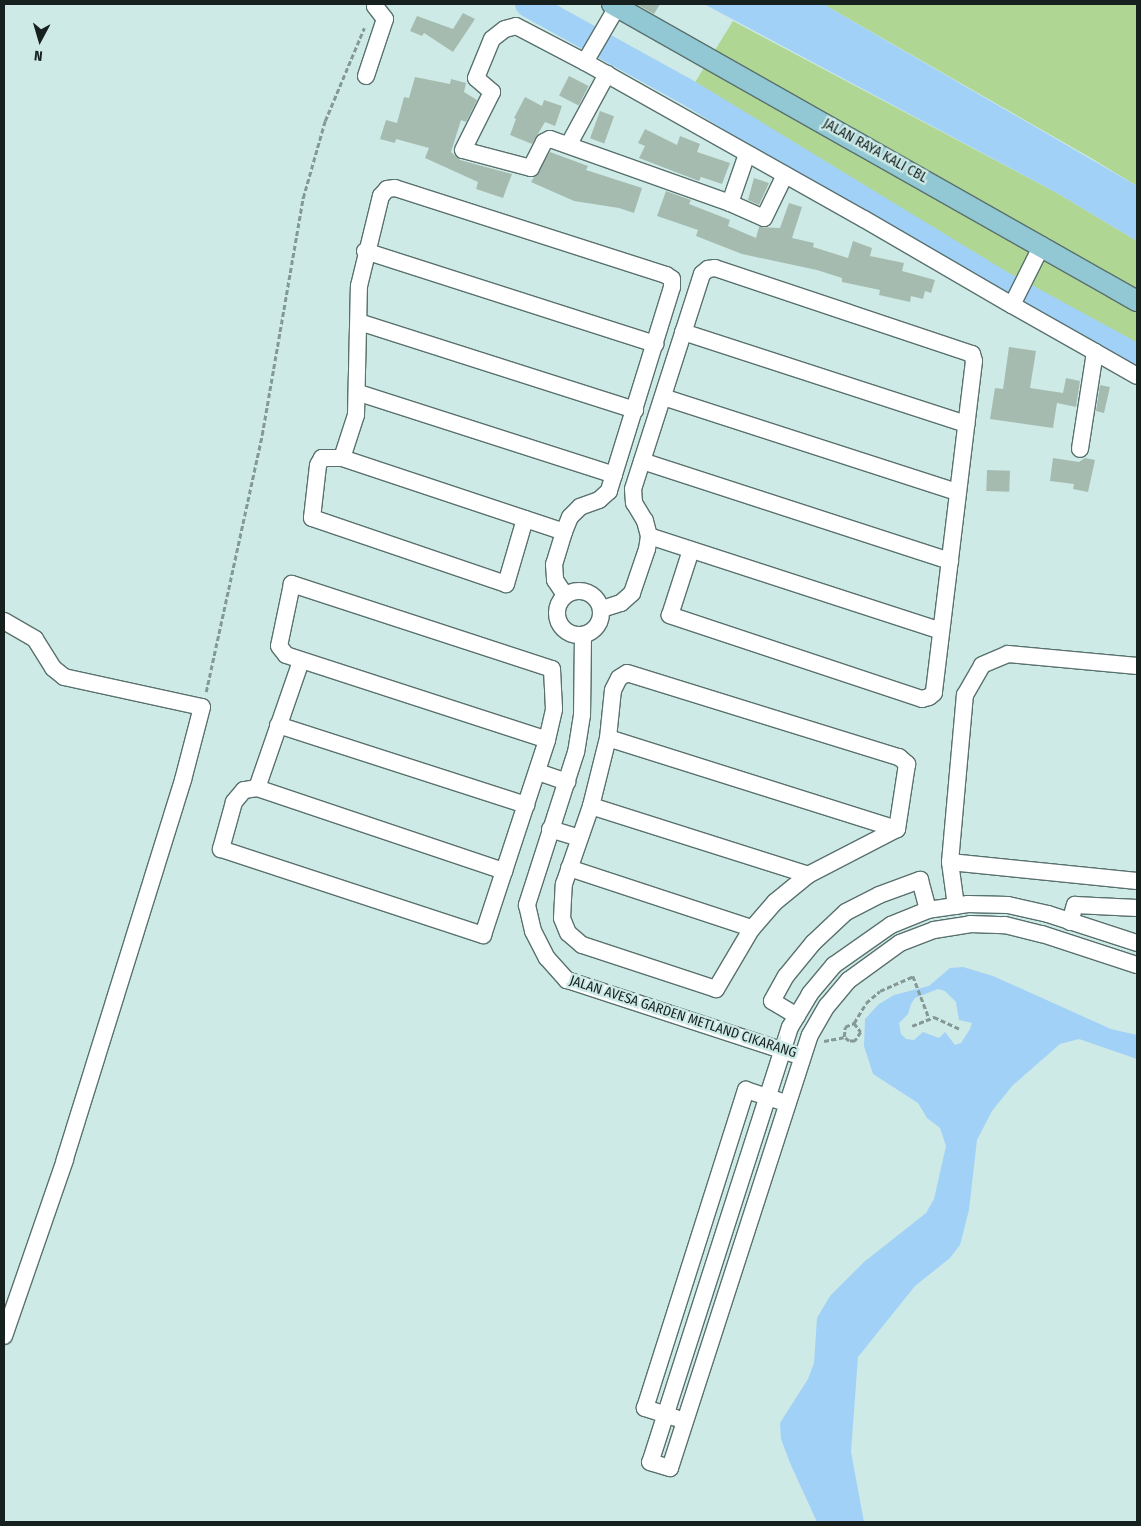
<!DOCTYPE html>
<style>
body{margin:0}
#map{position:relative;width:1141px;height:1526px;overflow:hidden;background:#ceeae6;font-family:"Fira Sans Condensed",sans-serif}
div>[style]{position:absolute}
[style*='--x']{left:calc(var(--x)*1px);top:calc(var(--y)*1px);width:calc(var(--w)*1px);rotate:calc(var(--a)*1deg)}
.green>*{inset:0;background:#b0d694}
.water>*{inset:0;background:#a2d1f7}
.river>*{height:26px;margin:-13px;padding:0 13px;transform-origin:13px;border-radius:13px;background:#a2d1f7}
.building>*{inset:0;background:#a6bbaf;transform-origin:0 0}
.path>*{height:2.5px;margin-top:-1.25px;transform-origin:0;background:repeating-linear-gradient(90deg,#849996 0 5px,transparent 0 7.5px)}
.roads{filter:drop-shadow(1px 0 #59716e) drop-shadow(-1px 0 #59716e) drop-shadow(0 1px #59716e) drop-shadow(0 -1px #59716e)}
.minor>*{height:16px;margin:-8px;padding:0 8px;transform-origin:8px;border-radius:8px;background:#fff}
.minor>.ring{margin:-8px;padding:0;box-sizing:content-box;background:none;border:16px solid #fff;border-radius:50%}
.major>*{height:20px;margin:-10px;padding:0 10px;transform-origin:10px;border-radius:10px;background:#92c7d4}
span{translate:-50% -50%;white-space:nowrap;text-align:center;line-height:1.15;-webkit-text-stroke:4.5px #ceeae6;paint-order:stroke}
.street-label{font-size:14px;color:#15201f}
.frame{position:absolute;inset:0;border:5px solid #15201f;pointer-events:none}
.north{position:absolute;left:15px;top:15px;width:50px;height:50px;-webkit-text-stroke:4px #ceeae6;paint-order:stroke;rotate:186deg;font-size:14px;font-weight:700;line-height:20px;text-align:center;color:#15201f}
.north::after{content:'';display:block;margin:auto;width:18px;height:22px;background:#15201f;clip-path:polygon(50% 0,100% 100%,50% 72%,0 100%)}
</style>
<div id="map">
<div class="green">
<div style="clip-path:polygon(823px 4px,1137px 4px,1137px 186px,1091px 158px)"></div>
<div style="clip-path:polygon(733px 21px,1057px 193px,1137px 241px,1137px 348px,689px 92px)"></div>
</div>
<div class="water">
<div style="clip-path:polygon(704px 4px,823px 4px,1137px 186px,1137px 241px,1057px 193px)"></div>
<div style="clip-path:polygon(evenodd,963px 967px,993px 976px,1111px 1029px,1137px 1035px,1137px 1059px,1079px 1039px,1060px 1044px,1013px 1085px,992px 1111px,977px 1140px,969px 1210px,960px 1245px,950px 1258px,915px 1286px,858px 1357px,851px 1452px,864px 1522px,817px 1522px,790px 1463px,781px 1439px,780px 1423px,808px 1379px,814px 1363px,817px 1318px,830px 1296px,864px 1262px,926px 1213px,934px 1199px,946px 1146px,940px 1128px,927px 1118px,918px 1103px,873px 1074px,864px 1046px,865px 1019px,879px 1004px,894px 995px,929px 986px,950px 968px,963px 967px,938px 989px,945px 991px,956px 1002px,959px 1020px,972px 1023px,970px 1029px,961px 1043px,955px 1045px,945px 1032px,939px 1038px,923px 1032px,914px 1040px,906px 1039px,901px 1034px,899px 1023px,908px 1014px,911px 1004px,915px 998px,938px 989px)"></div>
</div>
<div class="river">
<div style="--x:528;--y:4;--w:178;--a:28.9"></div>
<div style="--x:684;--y:90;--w:364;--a:31.4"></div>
<div style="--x:995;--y:280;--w:162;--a:28.5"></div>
</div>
<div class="building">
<div style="clip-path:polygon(636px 4px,660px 4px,654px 14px)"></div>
<div style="clip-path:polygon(463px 13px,475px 19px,453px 52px,424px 33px,422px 36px,410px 31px,417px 16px,453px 29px)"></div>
<div style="left:569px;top:76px;width:22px;height:22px;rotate:27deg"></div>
<div style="clip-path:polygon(415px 77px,450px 84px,451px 79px,466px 83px,464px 92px,477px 100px,466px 122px,461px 120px,451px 152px,460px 160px,512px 174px,503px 198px,476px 189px,478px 182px,425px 158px,429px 148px,396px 139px,395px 143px,380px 139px,386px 120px,397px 123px,404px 97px,409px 98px)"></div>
<div style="clip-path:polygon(525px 97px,542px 106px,544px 100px,562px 106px,555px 126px,545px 122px,532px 144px,510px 135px,516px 119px,514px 118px)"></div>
<div style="left:600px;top:111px;width:15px;height:29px;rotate:20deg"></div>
<div style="clip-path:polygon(645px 129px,677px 145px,680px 136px,700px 144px,697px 152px,730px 163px,722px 184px,701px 177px,699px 181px,639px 158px,645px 146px,638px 143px)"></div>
<div style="clip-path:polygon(550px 152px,588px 166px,586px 170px,642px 188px,634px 213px,619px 208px,574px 201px,531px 182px)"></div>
<div style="clip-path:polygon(754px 178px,769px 183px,759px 205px,748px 200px)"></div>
<div style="clip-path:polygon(666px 191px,691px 200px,689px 204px,730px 220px,728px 226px,756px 238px,759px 227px,780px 228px,789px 203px,802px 207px,792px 238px,814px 243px,813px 247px,848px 258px,853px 241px,872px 248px,870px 256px,904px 263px,902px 271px,935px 280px,931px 293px,925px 291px,923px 299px,911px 296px,910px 302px,879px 295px,880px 290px,842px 282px,842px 278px,817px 270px,742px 254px,696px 236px,698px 230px,657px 216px)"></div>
<div style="clip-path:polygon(1009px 347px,1036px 351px,1030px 388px,1063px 393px,1066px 378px,1080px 381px,1076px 407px,1057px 403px,1053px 428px,990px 419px,995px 388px,1003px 389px)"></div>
<div style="clip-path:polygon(1100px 385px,1110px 387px,1104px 413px,1096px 411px)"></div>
<div style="clip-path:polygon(1053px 458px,1079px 462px,1085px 458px,1095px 460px,1088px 492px,1073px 489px,1074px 484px,1050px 481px)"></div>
<div style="left:987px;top:470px;width:23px;height:21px;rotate:2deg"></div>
</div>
<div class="path">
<div style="--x:206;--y:692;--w:263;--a:-77.7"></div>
<div style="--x:262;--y:435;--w:241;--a:-80.2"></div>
<div style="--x:303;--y:198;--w:80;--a:-74.1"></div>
<div style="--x:325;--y:121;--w:101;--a:-67.2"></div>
<div style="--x:854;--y:1023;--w:11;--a:52"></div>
<div style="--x:861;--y:1032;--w:11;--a:124"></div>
<div style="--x:855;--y:1041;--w:6;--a:180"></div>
<div style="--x:849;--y:1041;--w:6;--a:-141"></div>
<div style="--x:844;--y:1037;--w:10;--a:-84"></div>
<div style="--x:845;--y:1027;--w:10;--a:-24"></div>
<div style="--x:854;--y:1023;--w:23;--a:-59"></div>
<div style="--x:866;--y:1003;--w:18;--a:-41"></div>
<div style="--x:880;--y:991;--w:36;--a:-24"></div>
<div style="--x:913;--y:976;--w:45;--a:69.1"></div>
<div style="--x:912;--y:1026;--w:24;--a:-22"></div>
<div style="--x:934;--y:1017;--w:29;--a:25"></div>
<div style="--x:824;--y:1041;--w:20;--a:-11"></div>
</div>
<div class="roads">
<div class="minor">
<div style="--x:585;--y:62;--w:64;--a:-59.8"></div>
<div style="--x:366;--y:76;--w:60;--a:-71.6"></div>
<div style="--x:385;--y:19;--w:16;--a:-128"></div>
<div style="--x:375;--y:6;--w:2;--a:-63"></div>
<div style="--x:569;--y:144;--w:80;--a:-61.5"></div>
<div style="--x:747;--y:154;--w:52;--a:109.1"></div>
<div style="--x:730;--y:203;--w:191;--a:-160.4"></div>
<div style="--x:550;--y:139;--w:7;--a:153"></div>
<div style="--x:544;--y:142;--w:29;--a:117"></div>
<div style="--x:531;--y:168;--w:70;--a:-165.2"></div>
<div style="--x:463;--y:150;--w:65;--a:-63.4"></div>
<div style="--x:492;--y:92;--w:21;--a:-139"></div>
<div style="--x:476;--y:78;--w:42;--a:-67.7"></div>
<div style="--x:492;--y:39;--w:16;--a:-38"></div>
<div style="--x:505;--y:29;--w:11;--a:-15"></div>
<div style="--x:516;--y:26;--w:78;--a:27.6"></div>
<div style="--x:585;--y:62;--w:320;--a:29.4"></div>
<div style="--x:864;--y:219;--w:171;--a:30.2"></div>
<div style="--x:1012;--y:305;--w:67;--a:-63.4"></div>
<div style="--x:730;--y:203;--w:37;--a:24"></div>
<div style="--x:764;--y:218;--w:48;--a:-64"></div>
<div style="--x:365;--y:251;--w:305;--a:17.8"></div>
<div style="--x:1012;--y:305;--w:95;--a:29.5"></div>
<div style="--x:1095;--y:352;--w:98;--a:98.8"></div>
<div style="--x:359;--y:322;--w:290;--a:17.7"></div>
<div style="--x:683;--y:332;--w:298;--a:18"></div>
<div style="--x:1095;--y:352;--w:48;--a:29.7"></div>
<div style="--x:359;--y:393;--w:268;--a:17.8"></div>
<div style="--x:663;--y:397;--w:310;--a:17.9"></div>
<div style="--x:342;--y:458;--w:234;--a:18.4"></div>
<div style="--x:642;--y:461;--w:324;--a:18"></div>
<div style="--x:525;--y:519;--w:68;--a:106.3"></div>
<div style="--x:506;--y:584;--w:205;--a:-161.2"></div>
<div style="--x:312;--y:518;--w:53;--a:-83.5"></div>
<div style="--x:318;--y:465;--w:8;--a:-60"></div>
<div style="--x:322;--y:458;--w:20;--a:0"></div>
<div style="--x:342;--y:458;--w:45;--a:-72"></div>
<div style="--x:356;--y:415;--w:129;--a:-88.7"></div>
<div style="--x:359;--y:286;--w:93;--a:-76.3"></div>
<div style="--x:381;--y:196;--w:9;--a:-49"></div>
<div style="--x:387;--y:189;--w:8;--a:-7"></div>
<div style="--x:395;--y:188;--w:285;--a:17.8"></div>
<div style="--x:666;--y:275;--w:7;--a:34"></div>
<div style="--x:672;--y:279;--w:8;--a:90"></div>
<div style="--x:672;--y:287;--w:214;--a:107.2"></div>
<div style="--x:609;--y:491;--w:13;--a:138"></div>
<div style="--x:599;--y:500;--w:20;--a:160"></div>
<div style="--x:580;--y:507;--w:14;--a:135"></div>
<div style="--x:570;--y:517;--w:16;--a:112"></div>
<div style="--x:564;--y:532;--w:34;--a:107"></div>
<div style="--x:554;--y:564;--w:16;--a:86"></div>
<div style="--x:555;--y:580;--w:18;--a:56"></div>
<div style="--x:649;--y:536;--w:307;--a:18"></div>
<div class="ring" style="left:557px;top:591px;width:28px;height:28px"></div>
<div style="--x:602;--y:609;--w:20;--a:-18"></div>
<div style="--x:621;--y:603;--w:15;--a:-42"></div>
<div style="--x:632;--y:593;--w:46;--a:-71.2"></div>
<div style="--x:647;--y:549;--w:13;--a:-81"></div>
<div style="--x:649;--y:536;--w:16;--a:-105"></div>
<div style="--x:645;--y:521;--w:21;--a:-121"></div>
<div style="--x:634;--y:503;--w:14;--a:-94"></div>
<div style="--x:633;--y:489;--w:226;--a:-72.2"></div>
<div style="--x:702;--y:274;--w:8;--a:-40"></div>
<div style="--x:708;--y:269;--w:7;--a:-8"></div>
<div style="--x:715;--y:268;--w:271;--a:18.5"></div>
<div style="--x:972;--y:354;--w:7;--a:74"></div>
<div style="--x:974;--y:361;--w:334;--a:96.9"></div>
<div style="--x:934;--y:693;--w:6;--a:141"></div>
<div style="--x:929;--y:697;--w:7;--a:164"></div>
<div style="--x:922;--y:699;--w:266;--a:-161.6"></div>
<div style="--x:670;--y:615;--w:68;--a:-72.1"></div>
<div style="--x:4;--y:621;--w:36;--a:30"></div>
<div style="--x:35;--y:639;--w:34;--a:58"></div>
<div style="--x:53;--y:668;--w:14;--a:39"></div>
<div style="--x:64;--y:677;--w:141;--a:12.3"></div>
<div style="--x:202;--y:707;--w:75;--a:104.6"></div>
<div style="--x:183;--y:780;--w:398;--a:107.3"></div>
<div style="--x:65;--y:1160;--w:186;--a:109.1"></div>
<div style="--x:583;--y:635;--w:80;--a:90.7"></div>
<div style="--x:582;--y:715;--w:37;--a:99"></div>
<div style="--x:576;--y:752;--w:161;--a:107.8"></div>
<div style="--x:527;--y:905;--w:27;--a:77"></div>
<div style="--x:533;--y:931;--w:30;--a:63"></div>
<div style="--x:547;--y:958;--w:30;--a:48"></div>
<div style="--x:567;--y:980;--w:239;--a:18.1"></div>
<div style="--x:301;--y:661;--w:134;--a:109.1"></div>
<div style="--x:257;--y:788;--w:13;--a:171"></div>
<div style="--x:244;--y:790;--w:16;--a:130"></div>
<div style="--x:234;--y:802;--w:49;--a:105.5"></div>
<div style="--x:221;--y:849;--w:276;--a:18.2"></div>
<div style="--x:483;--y:935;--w:205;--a:-71.8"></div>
<div style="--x:547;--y:740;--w:32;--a:-77"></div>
<div style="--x:554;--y:709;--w:40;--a:-92.9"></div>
<div style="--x:552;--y:669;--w:274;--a:-161.9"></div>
<div style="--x:292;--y:584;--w:63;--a:101.8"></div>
<div style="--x:279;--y:646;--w:11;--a:52"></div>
<div style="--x:286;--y:655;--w:274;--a:18"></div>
<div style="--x:627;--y:673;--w:285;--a:17.2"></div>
<div style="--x:899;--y:757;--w:11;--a:41"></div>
<div style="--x:907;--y:764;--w:66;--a:98.7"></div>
<div style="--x:897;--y:829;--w:100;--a:152.7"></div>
<div style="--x:808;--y:875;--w:43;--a:140.7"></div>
<div style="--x:775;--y:902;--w:35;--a:131"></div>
<div style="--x:752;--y:928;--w:71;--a:120.5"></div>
<div style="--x:716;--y:989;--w:141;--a:-161.8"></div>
<div style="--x:582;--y:945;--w:18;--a:-139"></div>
<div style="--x:568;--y:933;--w:16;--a:-112"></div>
<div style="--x:562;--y:918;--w:34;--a:-87"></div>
<div style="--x:564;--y:884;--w:83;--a:-70.9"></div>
<div style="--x:591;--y:806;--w:70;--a:-76"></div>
<div style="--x:608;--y:738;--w:48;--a:-84.1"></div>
<div style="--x:613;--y:690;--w:13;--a:-63"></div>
<div style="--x:619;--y:678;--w:9;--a:-32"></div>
<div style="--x:278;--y:725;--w:261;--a:17.9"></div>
<div style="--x:608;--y:738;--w:303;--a:17.5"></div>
<div style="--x:538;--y:772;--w:31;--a:19"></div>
<div style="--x:257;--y:788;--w:261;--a:18.6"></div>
<div style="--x:591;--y:806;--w:228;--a:17.6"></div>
<div style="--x:550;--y:829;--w:30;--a:17"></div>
<div style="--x:950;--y:862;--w:188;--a:5.8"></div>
<div style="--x:569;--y:868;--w:193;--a:18.2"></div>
<div style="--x:956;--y:906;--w:44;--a:-97.8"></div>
<div style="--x:950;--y:862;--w:168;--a:-84.9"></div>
<div style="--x:965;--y:695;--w:34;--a:-60"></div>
<div style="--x:982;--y:665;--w:28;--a:-23"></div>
<div style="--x:1008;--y:654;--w:130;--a:5.3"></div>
<div style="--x:1070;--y:922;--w:18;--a:-74"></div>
<div style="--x:1075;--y:905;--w:62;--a:2.8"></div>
<div style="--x:1137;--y:943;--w:94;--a:-162"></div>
<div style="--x:1048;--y:914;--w:41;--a:-167.3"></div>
<div style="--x:1008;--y:905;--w:40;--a:-178.6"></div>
<div style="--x:968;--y:904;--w:40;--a:171.5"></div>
<div style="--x:928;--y:910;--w:40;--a:158"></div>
<div style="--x:891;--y:925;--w:70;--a:144.9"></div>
<div style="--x:834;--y:965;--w:38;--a:130"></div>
<div style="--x:810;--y:994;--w:39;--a:121"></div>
<div style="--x:790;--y:1027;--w:457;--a:107.8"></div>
<div style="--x:650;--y:1462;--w:21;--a:17"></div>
<div style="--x:670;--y:1468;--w:455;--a:-72.1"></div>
<div style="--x:810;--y:1035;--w:34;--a:-60"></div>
<div style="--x:827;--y:1006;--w:34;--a:-50"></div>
<div style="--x:849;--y:980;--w:63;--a:-36"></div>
<div style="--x:900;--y:943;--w:36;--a:-21"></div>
<div style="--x:934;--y:930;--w:36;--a:-9"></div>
<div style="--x:970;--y:924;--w:35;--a:2"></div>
<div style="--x:1005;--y:925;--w:38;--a:14"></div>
<div style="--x:1042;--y:934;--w:100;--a:18.1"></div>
<div style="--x:797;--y:1016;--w:29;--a:-149"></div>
<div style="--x:772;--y:1001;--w:29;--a:-61"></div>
<div style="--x:786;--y:976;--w:43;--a:-50.7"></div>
<div style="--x:813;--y:943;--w:45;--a:-43.2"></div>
<div style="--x:846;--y:912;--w:37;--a:-27"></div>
<div style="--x:879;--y:895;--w:44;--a:-20.1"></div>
<div style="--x:920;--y:880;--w:31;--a:75"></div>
<div style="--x:676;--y:1418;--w:33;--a:-162"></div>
<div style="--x:645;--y:1408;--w:334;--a:-72.4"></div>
<div style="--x:746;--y:1090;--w:35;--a:18"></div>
</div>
<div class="major">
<div style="--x:612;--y:4;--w:603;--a:29.5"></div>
</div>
</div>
<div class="street-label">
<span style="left:875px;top:151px;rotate:29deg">JALAN RAYA KALI CBL</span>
<span style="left:683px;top:1017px;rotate:18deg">JALAN AVESA GARDEN METLAND CIKARANG</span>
</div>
<div class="frame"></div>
<div class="north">N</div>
</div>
